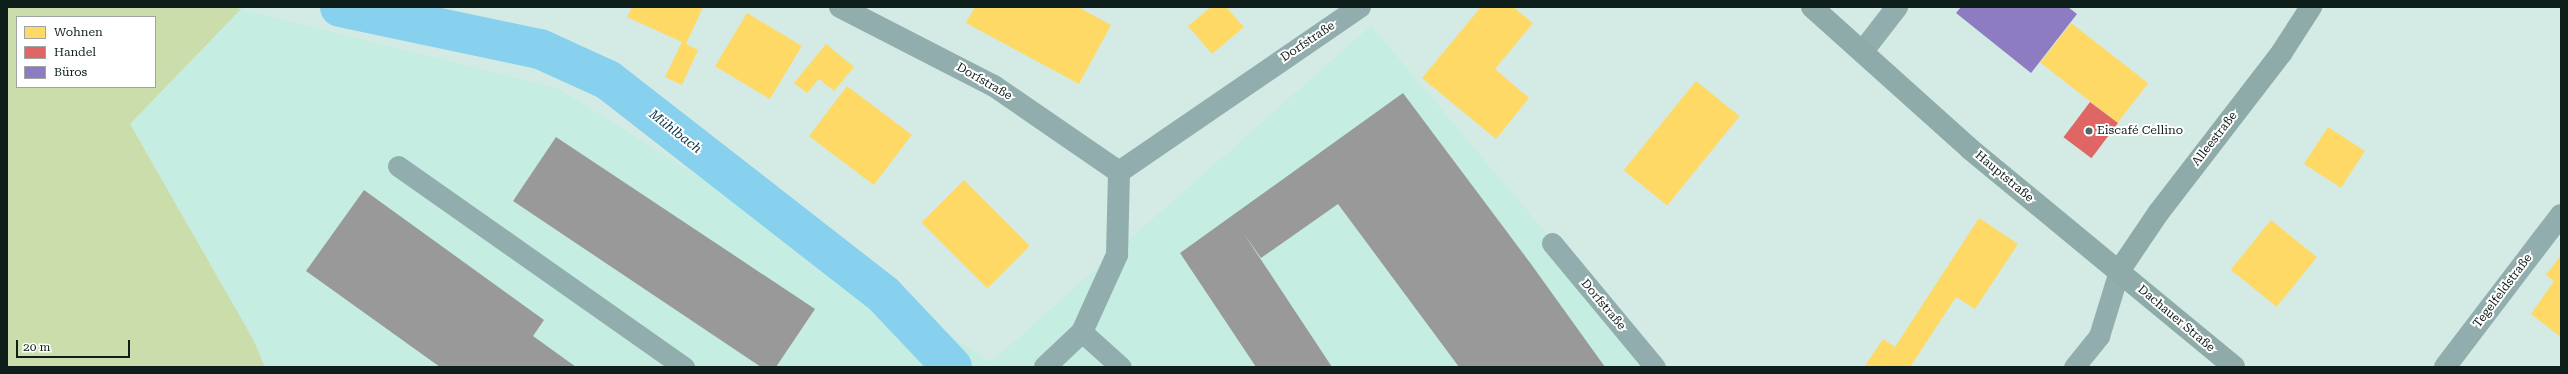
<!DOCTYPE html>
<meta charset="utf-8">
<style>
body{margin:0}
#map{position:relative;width:2568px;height:374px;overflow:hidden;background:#d3ebe4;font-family:"Roboto Serif",serif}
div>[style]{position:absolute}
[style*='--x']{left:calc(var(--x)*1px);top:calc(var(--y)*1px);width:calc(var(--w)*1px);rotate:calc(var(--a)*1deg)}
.built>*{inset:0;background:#c5ede1}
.green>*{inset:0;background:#caddab}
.homes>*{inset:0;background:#ffd966;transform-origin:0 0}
.shops>*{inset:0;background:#e06666;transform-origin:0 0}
.offices>*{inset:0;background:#8e7cc3}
.industry>*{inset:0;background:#999}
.canal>*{height:40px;margin:-20px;padding:0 20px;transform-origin:20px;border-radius:20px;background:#87d1ee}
.lane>*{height:21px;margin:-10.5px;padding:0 10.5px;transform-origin:10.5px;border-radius:10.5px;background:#92adad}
.street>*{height:22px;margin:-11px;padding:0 11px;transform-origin:11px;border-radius:11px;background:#92adad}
.secondary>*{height:22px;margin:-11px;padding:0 11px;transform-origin:11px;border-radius:11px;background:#8eaba9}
.dots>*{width:11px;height:11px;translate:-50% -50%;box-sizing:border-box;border:2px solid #fff;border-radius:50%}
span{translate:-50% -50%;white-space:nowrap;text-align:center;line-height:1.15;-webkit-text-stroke:4px #fff;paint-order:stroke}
.street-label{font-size:12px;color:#0e1e1a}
.poi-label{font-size:12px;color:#0e1e1a}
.left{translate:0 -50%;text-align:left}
.water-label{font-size:13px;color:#043244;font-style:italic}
.frame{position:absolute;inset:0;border:8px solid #0e1e1a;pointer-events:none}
.legend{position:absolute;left:16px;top:16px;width:140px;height:72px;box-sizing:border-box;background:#fff;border:1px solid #9fa5a3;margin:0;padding:5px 7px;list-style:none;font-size:12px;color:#0e1e1a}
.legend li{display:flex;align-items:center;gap:8px;height:20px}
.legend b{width:20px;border:1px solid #9fa5a3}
.scale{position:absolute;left:16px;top:340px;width:114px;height:18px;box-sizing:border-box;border:2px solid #0e1e1a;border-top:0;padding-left:5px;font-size:12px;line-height:14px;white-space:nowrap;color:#0e1e1a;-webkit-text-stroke:3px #fff;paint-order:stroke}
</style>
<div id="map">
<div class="built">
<div style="clip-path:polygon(241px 9px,558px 88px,991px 362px,1371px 26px,1659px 367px,265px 367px,253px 339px,130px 124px)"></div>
</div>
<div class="green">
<div style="clip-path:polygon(evenodd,7px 7px,231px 7px,241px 9px,130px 124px,253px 339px,265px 367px,7px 367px,7px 7px,17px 17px,155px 17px,155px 87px,17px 87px,17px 17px)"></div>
</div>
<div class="homes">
<div style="clip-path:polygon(632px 7px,703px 7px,686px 44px,698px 50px,682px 85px,665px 77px,682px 42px,627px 17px)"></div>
<div style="clip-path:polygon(975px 7px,1078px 7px,1111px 25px,1079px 84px,966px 23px)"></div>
<div style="clip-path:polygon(1211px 7px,1226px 7px,1244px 27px,1212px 54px,1188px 26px)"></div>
<div style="clip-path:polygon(1481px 7px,1513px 7px,1533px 23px,1495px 69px,1529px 98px,1496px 139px,1422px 78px)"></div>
<div style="left:747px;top:13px;width:64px;height:62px;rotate:31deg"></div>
<div style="left:2071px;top:23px;width:98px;height:50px;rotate:38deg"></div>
<div style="clip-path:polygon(826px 44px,854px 67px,834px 91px,819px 79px,807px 93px,794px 83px)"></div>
<div style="left:1696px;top:81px;width:56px;height:115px;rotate:39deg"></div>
<div style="left:847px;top:86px;width:81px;height:63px;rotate:37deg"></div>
<div style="left:2328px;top:127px;width:44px;height:44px;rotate:33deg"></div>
<div style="left:964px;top:180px;width:93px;height:60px;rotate:45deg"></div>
<div style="clip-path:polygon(1979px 218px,2018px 244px,1975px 309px,1956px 297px,1910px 367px,1864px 367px,1883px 339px,1895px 347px)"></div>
<div style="left:2271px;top:220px;width:59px;height:64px;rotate:39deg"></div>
<div style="clip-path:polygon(2561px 255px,2561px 337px,2531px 314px,2554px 281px,2546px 275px)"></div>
</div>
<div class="shops">
<div style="left:2090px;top:102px;width:35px;height:44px;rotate:37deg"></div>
</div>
<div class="offices">
<div style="clip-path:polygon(1961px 7px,2068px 7px,2077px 14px,2031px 73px,1956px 13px)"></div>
</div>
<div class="industry">
<div style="clip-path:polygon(1403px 93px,1531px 264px,1605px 367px,1459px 367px,1338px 204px,1261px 258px,1244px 234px,1332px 367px,1256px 367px,1180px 253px)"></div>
<div style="clip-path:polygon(556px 137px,815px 309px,776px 367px,761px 367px,513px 201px)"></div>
<div style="clip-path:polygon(364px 190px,544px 320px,533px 336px,576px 367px,440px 367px,306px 271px)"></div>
</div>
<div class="canal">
<div style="--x:340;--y:7;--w:204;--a:11.9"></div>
<div style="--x:540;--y:49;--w:75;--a:24.5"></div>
<div style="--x:608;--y:80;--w:350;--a:37.9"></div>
<div style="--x:884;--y:295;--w:99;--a:46.6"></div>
</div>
<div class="lane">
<div style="--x:398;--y:166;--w:350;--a:35.1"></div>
<div style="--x:1552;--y:243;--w:161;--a:50.3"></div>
<div style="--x:1082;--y:332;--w:52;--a:41.9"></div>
<div style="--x:2074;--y:367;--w:40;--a:-51"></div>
<div style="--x:2099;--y:336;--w:68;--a:-72.9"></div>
</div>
<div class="street">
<div style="--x:840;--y:7;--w:173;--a:27.2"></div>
<div style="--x:994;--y:86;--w:152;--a:34.5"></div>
<div style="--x:1863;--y:51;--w:56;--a:-52.3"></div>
<div style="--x:1119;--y:172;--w:292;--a:-34.4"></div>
<div style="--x:1045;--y:367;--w:51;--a:-43.4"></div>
<div style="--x:1082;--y:332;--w:85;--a:-65.6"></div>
<div style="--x:1117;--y:255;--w:83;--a:-88.6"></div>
<div style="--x:2445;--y:367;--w:191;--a:-52.7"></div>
</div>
<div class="secondary">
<div style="--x:1812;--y:7;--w:212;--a:41.9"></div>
<div style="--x:1970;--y:149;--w:342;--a:39.5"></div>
<div style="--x:2119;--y:271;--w:71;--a:-55.9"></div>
<div style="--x:2159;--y:212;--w:202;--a:-52.4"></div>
<div style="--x:2282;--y:52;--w:54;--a:-57.2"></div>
</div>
<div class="dots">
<div style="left:2089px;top:131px;background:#536661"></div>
</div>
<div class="street-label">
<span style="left:1308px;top:42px;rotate:-34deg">Dorfstraße</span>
<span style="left:984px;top:82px;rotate:30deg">Dorfstraße</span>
<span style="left:2215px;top:139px;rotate:-52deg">Alleestraße</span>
<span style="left:2004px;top:177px;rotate:40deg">Hauptstraße</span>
<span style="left:2503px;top:291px;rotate:-53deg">Tegelfeldstraße</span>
<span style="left:1603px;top:305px;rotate:50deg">Dorfstraße</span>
<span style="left:2176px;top:319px;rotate:40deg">Dachauer Straße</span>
</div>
<div class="poi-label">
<span class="left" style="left:2097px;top:131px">Eiscafé Cellino</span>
</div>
<div class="water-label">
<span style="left:675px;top:132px;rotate:38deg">Mühlbach</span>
</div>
<div class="frame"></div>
<ul class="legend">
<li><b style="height:11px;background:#ffd966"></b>Wohnen</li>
<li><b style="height:11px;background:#e06666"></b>Handel</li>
<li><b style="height:11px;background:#8e7cc3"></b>Büros</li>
</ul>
<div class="scale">20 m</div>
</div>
